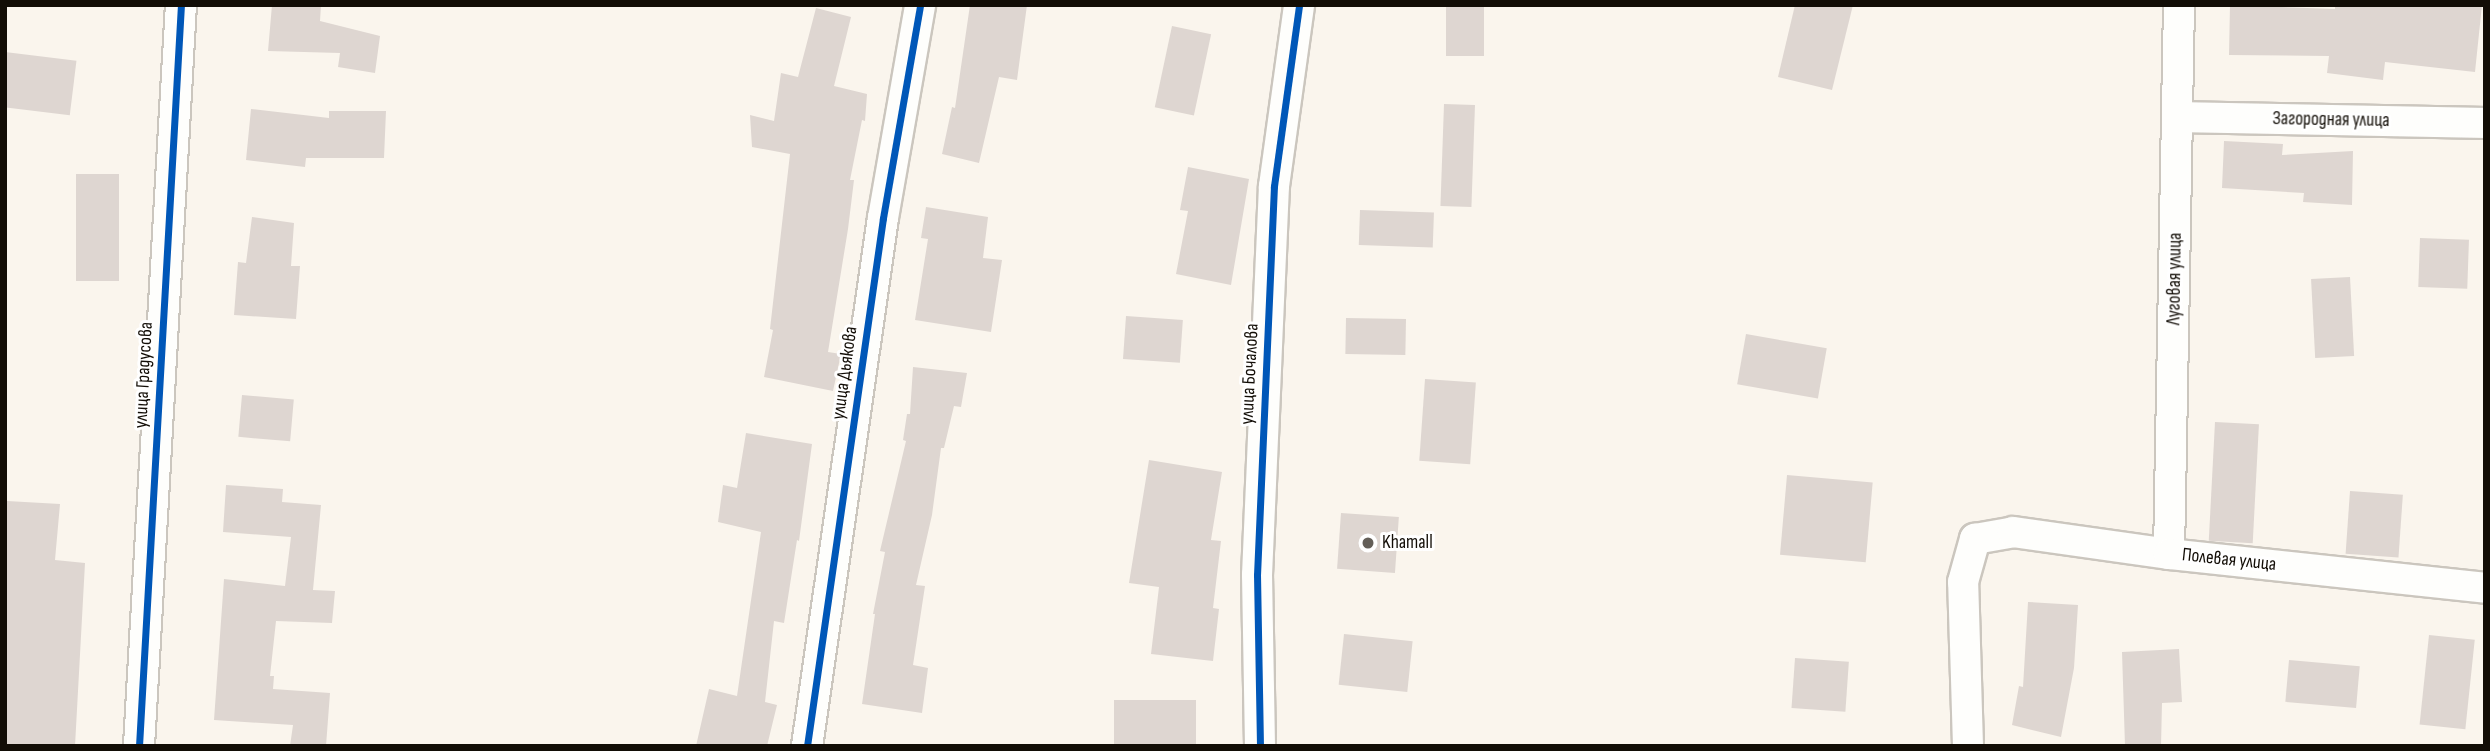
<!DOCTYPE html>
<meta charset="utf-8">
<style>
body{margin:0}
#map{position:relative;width:2490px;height:751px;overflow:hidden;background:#faf5ed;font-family:"Sofia Sans Condensed",sans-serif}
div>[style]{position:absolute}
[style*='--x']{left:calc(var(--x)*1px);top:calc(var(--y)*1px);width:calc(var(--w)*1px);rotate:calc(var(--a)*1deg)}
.building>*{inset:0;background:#ded6d1;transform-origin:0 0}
.roads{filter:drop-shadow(2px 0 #cbc6be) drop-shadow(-2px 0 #cbc6be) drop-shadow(0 2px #cbc6be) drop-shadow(0 -2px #cbc6be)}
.minor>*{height:30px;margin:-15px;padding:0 15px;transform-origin:15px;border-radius:15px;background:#fefefc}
.cycleway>*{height:7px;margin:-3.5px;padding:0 3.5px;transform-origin:3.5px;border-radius:3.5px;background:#0057b8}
.dots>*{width:19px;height:19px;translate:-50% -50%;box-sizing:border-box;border:4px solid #fff;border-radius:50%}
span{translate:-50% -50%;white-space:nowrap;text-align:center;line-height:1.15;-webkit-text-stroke:6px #fff;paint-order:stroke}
.street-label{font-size:19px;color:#120d06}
.poi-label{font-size:19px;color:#120d06}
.left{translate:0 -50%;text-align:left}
.frame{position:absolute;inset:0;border:7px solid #120d06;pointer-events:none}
</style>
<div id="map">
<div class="building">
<div style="clip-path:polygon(272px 5px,321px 5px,320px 21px,380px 36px,375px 73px,338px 67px,340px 53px,268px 51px)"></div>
<div style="clip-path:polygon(970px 5px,1027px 5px,1017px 80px,999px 77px,979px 163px,942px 154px,952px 107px,955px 108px)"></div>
<div style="left:1446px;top:5px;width:38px;height:51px"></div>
<div style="clip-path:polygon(1795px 5px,1853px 5px,1832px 90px,1778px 77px)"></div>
<div style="clip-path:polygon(2230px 5px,2335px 9px,2335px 5px,2482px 5px,2475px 72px,2385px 62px,2383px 80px,2327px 73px,2329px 56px,2229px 55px)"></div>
<div style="clip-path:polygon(816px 8px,851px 17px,834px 86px,867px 94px,865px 121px,862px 120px,850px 180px,854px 180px,848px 229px,828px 352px,841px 354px,833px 391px,764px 377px,773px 330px,770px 329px,790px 154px,752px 147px,750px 115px,774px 121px,781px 73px,798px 77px)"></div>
<div style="left:1172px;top:26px;width:40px;height:83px;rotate:12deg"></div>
<div style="left:5px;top:52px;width:72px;height:55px;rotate:7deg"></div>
<div style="left:1444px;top:104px;width:31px;height:102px;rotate:2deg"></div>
<div style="clip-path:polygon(251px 109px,329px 118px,329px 111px,386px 111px,384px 158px,306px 158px,305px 167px,246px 160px)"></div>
<div style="clip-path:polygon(2224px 141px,2283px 144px,2282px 155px,2353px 151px,2352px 205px,2303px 202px,2304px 193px,2222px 188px)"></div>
<div style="clip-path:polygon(1188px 167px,1249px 179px,1231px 285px,1176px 274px,1188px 211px,1180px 210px)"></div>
<div style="left:76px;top:174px;width:43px;height:107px"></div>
<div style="clip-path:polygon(926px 207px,988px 217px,983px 258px,1002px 260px,991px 332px,915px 320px,928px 239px,921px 238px)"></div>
<div style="left:1360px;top:210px;width:74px;height:35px;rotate:2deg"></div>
<div style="clip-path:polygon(252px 217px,294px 223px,291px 266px,300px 266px,296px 319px,234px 315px,238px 262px,246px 263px)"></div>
<div style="left:2420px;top:238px;width:49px;height:49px;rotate:2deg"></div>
<div style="left:2350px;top:277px;width:79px;height:39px;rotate:87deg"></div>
<div style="left:1126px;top:316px;width:57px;height:43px;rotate:4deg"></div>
<div style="left:1346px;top:318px;width:60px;height:36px;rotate:1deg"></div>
<div style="left:1746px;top:334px;width:82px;height:51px;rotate:10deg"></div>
<div style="clip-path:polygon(913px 367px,967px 373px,961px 407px,954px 406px,944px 448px,941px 448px,932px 515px,916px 585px,925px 586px,913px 665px,928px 668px,922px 713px,862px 704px,875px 614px,873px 614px,885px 552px,880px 551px,906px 441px,903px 440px,907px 414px,910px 414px)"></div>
<div style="left:1425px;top:379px;width:51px;height:82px;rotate:4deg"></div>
<div style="left:242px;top:395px;width:52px;height:42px;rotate:5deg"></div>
<div style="left:2215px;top:422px;width:44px;height:119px;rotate:3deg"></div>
<div style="clip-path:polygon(746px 433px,812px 444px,799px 541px,797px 540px,784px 623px,774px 621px,765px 702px,777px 705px,767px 746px,696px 746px,709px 689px,737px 696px,761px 532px,718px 522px,723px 485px,737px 488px)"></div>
<div style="clip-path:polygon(1149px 460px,1222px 472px,1211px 540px,1221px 541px,1213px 608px,1219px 609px,1213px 661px,1151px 654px,1159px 587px,1129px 583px)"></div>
<div style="left:1787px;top:475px;width:86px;height:80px;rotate:5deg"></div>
<div style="clip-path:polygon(226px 485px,283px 489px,282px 502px,321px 505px,313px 590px,335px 591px,332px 623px,276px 621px,270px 676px,274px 676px,273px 689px,330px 693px,326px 746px,290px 746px,293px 725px,214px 720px,224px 579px,285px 586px,291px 537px,223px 532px)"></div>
<div style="left:2350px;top:491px;width:53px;height:63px;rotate:4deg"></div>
<div style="clip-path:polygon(7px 501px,60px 504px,55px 560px,85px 563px,75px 746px,5px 746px)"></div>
<div style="left:1341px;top:513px;width:58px;height:56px;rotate:4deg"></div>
<div style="clip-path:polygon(2028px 602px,2078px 605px,2074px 668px,2061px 737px,2012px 725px,2019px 686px,2023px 687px)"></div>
<div style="left:1344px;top:634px;width:69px;height:51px;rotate:6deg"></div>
<div style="left:2429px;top:635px;width:46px;height:90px;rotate:6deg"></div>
<div style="clip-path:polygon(2179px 649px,2182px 702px,2162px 703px,2161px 746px,2125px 746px,2122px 652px)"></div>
<div style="left:1795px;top:658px;width:54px;height:50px;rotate:4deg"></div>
<div style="left:2289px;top:660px;width:71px;height:42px;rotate:5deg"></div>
<div style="left:1114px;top:700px;width:82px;height:46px"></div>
</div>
<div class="roads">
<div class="minor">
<div style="--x:2178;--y:117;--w:307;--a:1.1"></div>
<div style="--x:2169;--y:554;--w:549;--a:-88.96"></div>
<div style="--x:139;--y:746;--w:742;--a:-86.76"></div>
<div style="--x:807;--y:746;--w:533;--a:-81.81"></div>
<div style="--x:883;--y:218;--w:216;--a:-80.1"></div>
<div style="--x:1260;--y:746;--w:171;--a:-91"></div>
<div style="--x:1257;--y:575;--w:389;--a:-87.5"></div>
<div style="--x:1274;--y:186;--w:183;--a:-82.1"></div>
<div style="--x:1968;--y:746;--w:164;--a:-91.7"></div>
<div style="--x:1963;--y:582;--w:45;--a:-74.4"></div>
<div style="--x:1975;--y:539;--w:39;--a:-10"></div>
<div style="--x:2013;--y:532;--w:158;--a:8"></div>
<div style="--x:2169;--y:554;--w:318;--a:6.1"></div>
</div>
</div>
<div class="cycleway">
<div style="--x:139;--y:746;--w:742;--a:-86.76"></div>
<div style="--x:807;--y:746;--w:533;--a:-81.81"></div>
<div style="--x:883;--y:218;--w:216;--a:-80.1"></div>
<div style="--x:1260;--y:746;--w:171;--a:-91"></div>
<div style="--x:1257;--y:575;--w:389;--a:-87.5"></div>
<div style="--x:1274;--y:186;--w:183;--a:-82.1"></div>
</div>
<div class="dots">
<div style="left:1368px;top:543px;background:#635e57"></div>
</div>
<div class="street-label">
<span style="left:2331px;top:120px;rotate:1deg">Загородная улица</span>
<span style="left:2175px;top:279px;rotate:-89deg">Луговая улица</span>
<span style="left:845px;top:373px;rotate:-82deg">улица Дьякова</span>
<span style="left:1250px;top:374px;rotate:-87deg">улица Бочалова</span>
<span style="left:144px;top:375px;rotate:-87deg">улица Градусова</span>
<span style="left:2229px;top:560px;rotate:6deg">Полевая улица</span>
</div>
<div class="poi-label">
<span class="left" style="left:1382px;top:543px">Khamall</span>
</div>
<div class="frame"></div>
</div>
